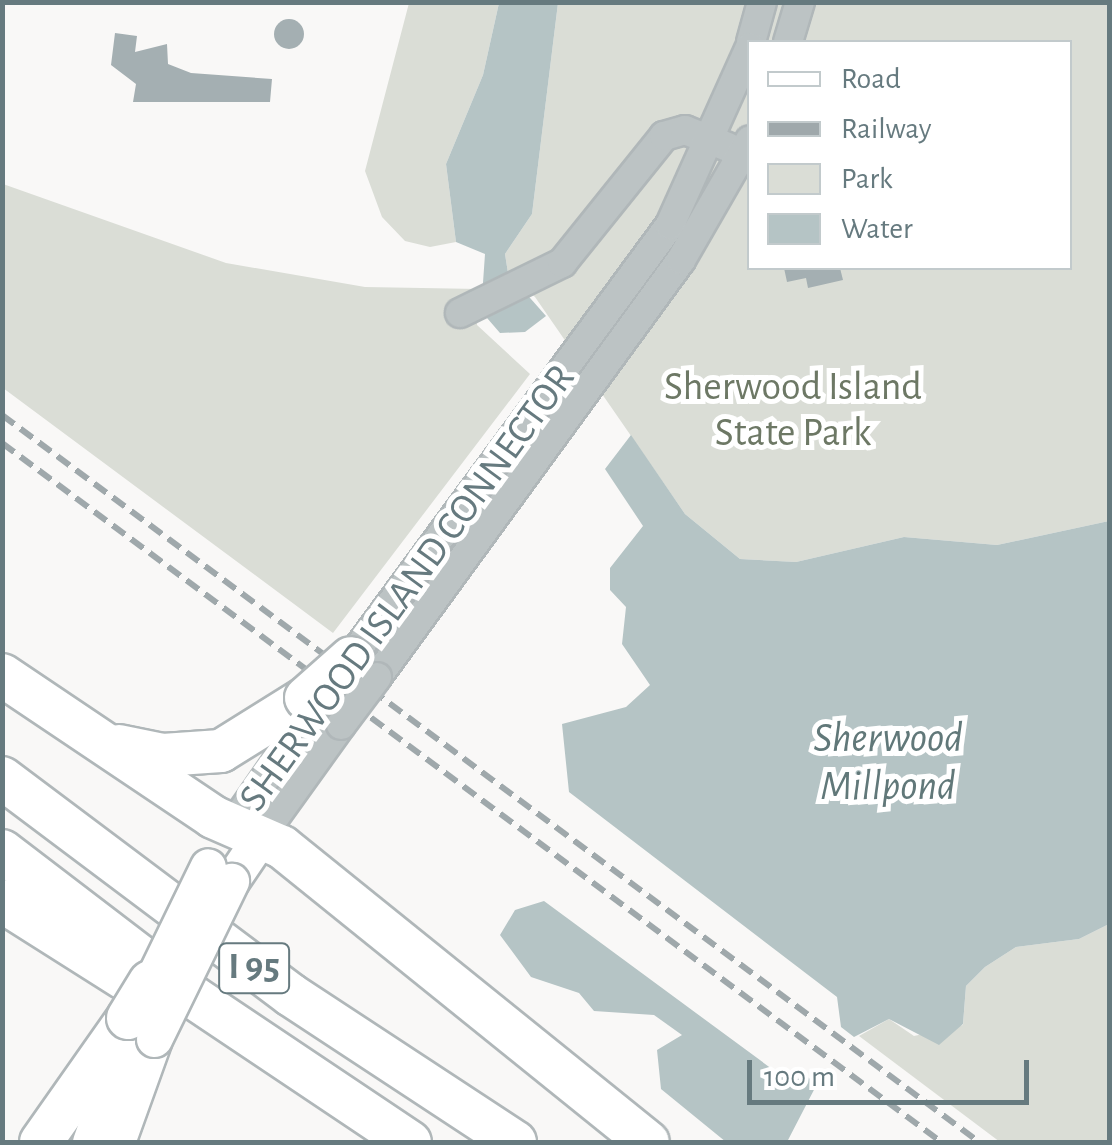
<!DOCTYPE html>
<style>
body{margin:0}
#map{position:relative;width:1112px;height:1145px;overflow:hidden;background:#f9f8f7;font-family:"Alegreya Sans",sans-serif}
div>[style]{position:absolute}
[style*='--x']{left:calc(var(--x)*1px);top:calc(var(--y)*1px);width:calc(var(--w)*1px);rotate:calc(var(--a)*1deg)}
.green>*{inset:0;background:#daddd6}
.water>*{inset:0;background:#b5c4c5}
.building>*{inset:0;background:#a4afb2}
.round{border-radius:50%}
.roads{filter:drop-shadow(2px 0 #b0b7b9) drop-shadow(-2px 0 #b0b7b9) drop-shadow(0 2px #b0b7b9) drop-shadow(0 -2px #b0b7b9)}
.minor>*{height:28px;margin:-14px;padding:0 14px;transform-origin:14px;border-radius:14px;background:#bcc3c4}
.major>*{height:35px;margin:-17.5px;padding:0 17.5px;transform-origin:17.5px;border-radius:17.5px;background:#fff}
.highway>*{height:42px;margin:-21px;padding:0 21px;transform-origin:21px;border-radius:21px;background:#fff}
.rail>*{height:6px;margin-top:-3px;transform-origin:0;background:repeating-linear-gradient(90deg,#9fa8ab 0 15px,transparent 0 23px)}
.bridges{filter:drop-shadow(2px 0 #b0b7b9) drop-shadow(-2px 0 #b0b7b9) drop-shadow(0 2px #b0b7b9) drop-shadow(0 -2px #b0b7b9)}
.minor-bridge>*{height:28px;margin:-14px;padding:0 14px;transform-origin:14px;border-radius:14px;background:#bcc3c4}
.major-bridge>*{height:35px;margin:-17.5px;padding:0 17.5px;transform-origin:17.5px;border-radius:17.5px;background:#fff}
.highway-bridge>*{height:42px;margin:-21px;padding:0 21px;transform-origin:21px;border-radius:21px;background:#fff}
span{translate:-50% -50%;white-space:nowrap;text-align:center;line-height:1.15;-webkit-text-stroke:10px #fff;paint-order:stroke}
.shield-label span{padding:2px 8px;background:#fff;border:2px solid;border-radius:8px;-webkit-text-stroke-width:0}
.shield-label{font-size:38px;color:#667a7f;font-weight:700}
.park-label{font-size:40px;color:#6d7865}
.street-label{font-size:40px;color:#667a7f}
.water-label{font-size:42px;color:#617879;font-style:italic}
.frame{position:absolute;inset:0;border:5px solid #667a7f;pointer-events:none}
.legend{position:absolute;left:747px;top:40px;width:325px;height:230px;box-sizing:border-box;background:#fff;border:2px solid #c2cacc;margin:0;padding:12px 18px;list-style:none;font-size:30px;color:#667a7f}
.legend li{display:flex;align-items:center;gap:20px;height:50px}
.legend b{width:50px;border:2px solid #c2cacc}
.scale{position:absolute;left:747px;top:1060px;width:282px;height:45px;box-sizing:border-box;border:5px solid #667a7f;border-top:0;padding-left:12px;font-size:30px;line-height:35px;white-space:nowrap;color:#667a7f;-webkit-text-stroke:8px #fff;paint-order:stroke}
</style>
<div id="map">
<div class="green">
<div style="clip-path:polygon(409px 3px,499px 3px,483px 75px,446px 164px,456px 242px,430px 247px,405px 241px,382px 217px,365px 171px)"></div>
<div style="clip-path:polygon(evenodd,558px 3px,1109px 3px,1109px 521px,997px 545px,904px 537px,796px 562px,740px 559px,685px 514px,535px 297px,508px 273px,505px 254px,532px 214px,558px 3px,750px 42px,1070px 42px,1070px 268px,750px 268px,750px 42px)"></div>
<div style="clip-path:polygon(3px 184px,226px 263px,365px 287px,479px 289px,477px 325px,530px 374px,333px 633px,3px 388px)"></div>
<div style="clip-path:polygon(1109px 924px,1109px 1142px,1000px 1142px,859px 1036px,889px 1019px,914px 1036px,963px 1025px,966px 986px,985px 967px,1016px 947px,1079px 939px)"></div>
</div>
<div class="water">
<div style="clip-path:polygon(499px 3px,558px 3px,532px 214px,505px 254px,508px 273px,546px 316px,525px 332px,500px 333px,481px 311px,485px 254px,456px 242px,446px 164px,483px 75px)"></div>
<div style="clip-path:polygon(631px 435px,685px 514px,740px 559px,796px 562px,904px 537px,997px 545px,1109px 521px,1109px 924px,1079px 939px,1016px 947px,985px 967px,966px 986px,963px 1024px,939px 1045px,889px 1019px,854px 1037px,841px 1027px,837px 997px,569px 792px,562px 724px,626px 707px,650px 685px,622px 644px,626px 607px,610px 590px,610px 568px,643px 526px,605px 469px)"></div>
<div style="clip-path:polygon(544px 901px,791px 1083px,805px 1075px,817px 1084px,787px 1142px,726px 1142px,661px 1089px,657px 1050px,682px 1035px,654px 1015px,594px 1011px,579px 993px,531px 977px,500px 935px,515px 910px)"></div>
</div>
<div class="building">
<div class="round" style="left:274px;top:19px;width:30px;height:30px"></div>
<div style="clip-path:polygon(115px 33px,137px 36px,135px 52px,167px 44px,168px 64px,191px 73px,272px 79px,270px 102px,133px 102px,136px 84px,111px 65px)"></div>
<div style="clip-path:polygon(784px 268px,840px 268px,843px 280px,808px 288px,806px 278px,787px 282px)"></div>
</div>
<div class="roads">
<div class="minor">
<div style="--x:751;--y:42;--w:41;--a:-74.6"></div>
<div style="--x:788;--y:42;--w:42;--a:-73.3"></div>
<div style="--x:460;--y:313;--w:114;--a:-26.1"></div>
<div style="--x:562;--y:263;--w:163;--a:-51.2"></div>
<div style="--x:664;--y:136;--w:22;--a:-16"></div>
<div style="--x:685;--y:130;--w:46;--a:21.6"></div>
<div style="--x:351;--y:658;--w:538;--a:-53.62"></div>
<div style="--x:670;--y:225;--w:195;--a:-65.8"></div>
<div style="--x:377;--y:677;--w:516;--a:-53.91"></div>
<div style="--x:681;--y:260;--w:138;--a:-60.1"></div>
<div style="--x:233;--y:825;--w:146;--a:-55.3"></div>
<div style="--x:262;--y:835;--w:135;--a:-54.3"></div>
</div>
<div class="major">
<div style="--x:231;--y:881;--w:55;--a:-56"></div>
<div style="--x:90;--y:1142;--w:113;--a:-70.3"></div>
<div style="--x:117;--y:1142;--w:109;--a:-70.2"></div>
</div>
<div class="highway">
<div style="--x:2;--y:675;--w:254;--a:33.9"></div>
<div style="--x:213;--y:817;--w:75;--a:23.5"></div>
<div style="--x:282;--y:847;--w:470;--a:38.9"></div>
<div style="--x:119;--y:746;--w:45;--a:11.6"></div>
<div style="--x:163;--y:755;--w:58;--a:-3.9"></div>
<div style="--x:221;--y:751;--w:100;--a:-31.9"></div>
<div style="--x:2;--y:778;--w:361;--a:36.9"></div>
<div style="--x:291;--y:995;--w:268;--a:33.3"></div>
<div style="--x:2;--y:851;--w:240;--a:37.4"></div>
<div style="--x:193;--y:997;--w:261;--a:33.8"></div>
<div style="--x:2;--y:901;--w:144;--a:32.3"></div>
<div style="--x:41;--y:1142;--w:151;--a:-54.9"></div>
</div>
</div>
<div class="rail">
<div style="--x:2;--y:415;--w:1218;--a:36.65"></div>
<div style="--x:2;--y:443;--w:1171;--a:36.66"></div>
</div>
<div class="bridges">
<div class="minor-bridge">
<div style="--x:341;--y:725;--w:60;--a:-53.1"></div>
</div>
<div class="major-bridge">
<div style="--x:141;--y:1004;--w:153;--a:-64.1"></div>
<div style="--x:154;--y:1039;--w:176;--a:-64"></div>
</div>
<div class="highway-bridge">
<div style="--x:306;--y:698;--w:60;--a:-41.6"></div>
<div style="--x:128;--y:1018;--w:42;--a:-58.6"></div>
</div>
</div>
<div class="shield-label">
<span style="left:254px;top:968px">I 95</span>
</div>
<div class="park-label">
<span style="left:793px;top:410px">Sherwood Island<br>State Park</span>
</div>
<div class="street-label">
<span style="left:407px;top:588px;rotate:-54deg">SHERWOOD ISLAND CONNECTOR</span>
</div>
<div class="water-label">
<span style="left:888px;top:762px">Sherwood<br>Millpond</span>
</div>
<div class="frame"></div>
<ul class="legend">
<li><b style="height:12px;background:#fff"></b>Road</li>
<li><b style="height:12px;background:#9fa8ab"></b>Railway</li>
<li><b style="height:28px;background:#daddd6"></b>Park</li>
<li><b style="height:28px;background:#b5c4c5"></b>Water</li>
</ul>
<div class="scale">100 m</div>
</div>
